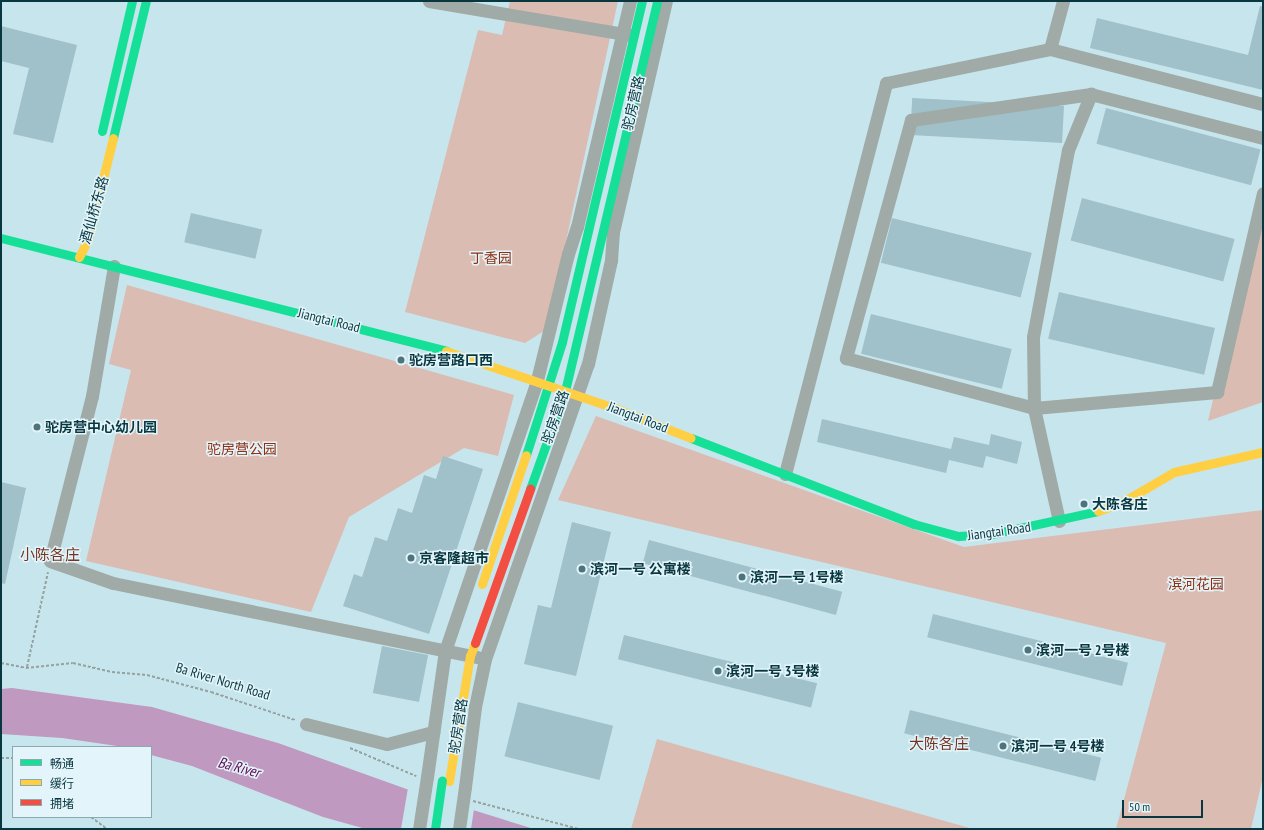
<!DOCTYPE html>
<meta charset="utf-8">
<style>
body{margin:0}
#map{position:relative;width:1264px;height:830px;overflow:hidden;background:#c7e5ed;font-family:"PT Sans Narrow","Noto Sans SC",sans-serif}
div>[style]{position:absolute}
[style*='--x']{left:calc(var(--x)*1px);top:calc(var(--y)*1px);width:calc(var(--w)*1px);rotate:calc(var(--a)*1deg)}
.green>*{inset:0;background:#dabcb3}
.water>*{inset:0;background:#bf99bf}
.pier>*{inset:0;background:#c7e5ed}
.building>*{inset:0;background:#a0c1c9;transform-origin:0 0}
.path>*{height:2px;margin-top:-1px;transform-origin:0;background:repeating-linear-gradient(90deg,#95a2a0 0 3px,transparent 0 5px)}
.street>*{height:13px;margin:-6.5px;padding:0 6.5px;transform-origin:6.5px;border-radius:6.5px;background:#a0aaa6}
.fast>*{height:9px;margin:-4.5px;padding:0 4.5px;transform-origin:4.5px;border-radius:4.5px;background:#16e098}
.slow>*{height:9px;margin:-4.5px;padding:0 4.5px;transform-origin:4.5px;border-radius:4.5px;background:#ffcf43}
.jam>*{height:9px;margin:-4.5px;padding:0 4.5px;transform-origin:4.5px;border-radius:4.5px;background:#f24e42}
.street-bridge>*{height:13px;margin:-6.5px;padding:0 6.5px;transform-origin:6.5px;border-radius:6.5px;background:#a0aaa6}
.fast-bridge>*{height:9px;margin:-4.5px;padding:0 4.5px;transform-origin:4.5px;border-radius:4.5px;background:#16e098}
.dots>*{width:11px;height:11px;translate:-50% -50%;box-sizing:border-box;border:2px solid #e3f5fa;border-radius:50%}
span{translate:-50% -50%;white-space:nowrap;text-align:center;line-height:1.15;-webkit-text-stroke:3px #e3f5fa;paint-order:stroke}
.street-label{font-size:14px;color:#093740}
.park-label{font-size:14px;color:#902e12}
.poi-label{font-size:14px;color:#093740;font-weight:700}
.left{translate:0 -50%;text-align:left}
.neighbourhood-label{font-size:15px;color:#773321}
.water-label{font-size:15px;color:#600d53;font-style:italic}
.frame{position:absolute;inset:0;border:2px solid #093740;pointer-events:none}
.legend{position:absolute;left:12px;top:746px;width:140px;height:72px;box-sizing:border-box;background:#e3f5fa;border:1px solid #8ca9b0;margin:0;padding:5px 7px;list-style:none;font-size:12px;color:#093740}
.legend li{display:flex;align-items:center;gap:8px;height:20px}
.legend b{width:20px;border:1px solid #8ca9b0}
.scale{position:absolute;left:1122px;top:800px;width:81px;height:18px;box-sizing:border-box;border:2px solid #093740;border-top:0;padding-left:5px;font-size:12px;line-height:14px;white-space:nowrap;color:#093740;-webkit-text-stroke:3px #e3f5fa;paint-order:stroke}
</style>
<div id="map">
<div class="green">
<div style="clip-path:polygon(510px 1px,618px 1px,547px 329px,525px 343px,405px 312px,478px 30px,502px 35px)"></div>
<div style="clip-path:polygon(1263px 186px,1263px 402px,1208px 421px)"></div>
<div style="clip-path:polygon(127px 285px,514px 395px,498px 456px,464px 448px,349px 517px,311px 612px,86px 561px,131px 370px,109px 364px)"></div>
<div style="clip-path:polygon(596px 416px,964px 547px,1263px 510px,1263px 777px,1251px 829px,1116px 829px,1166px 643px,558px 500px)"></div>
<div style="clip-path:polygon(657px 739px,973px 829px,631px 829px)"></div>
</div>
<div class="water">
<div style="clip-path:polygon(12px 688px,152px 707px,278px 743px,412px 791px,534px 829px,366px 829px,323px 817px,192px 766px,151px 755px,151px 747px,124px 747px,62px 738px,1px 734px,1px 689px)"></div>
</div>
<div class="pier">
<div style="clip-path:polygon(408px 788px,474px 809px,471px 829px,401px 829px)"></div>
</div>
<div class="building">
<div style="clip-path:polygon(1260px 6px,1263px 7px,1263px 90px,1090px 48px,1097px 18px,1248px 55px)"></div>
<div style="clip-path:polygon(1px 26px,77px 45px,53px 143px,13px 134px,29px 68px,1px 61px)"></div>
<div style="left:1064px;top:106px;width:37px;height:152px;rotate:93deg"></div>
<div style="left:1106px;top:108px;width:160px;height:37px;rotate:15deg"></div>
<div style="left:1082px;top:198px;width:158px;height:44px;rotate:15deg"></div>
<div style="left:191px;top:213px;width:73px;height:30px;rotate:13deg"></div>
<div style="left:892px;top:218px;width:144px;height:46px;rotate:14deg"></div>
<div style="left:1059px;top:292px;width:160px;height:48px;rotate:13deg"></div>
<div style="left:871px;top:314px;width:145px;height:41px;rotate:14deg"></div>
<div style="clip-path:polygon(822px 419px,951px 449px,954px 437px,989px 445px,991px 434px,1022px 442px,1017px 464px,986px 456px,983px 468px,949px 460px,946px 473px,817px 442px)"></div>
<div style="clip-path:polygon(443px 456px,483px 469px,429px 634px,343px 606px,354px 574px,362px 577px,375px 537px,387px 541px,398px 508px,412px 513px,424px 475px,436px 479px)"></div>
<div style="clip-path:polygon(1px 482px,26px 488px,5px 584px,1px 583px)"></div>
<div style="clip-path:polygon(572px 522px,611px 532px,576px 676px,524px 664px,538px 605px,551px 608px)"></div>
<div style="left:649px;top:540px;width:200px;height:24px;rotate:15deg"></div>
<div style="left:933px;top:614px;width:201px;height:24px;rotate:14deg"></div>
<div style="left:624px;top:635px;width:199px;height:25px;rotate:14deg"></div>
<div style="left:382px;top:646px;width:47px;height:48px;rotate:11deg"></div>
<div style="left:518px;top:702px;width:98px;height:56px;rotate:14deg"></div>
<div style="left:910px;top:710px;width:197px;height:24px;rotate:14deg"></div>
</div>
<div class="path">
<div style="--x:1;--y:663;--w:25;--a:11"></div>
<div style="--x:26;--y:668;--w:47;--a:-6.1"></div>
<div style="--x:73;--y:663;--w:40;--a:13"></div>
<div style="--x:112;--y:672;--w:35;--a:5"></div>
<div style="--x:147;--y:675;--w:66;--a:14.9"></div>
<div style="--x:211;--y:692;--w:89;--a:18.4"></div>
<div style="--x:27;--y:667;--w:97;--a:-77.5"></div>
<div style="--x:350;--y:748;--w:72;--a:23"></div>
<div style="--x:1;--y:758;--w:12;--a:0"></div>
<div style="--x:473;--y:801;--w:110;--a:14.8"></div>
<div style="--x:91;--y:817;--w:20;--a:37"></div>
</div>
<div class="street">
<div style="--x:429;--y:1;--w:205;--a:9.6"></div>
<div style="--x:1050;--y:49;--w:50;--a:-74.8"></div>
<div style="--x:1263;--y:138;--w:178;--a:-165.7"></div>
<div style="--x:1091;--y:94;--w:182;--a:171.8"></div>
<div style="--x:911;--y:120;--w:247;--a:105.3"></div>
<div style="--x:846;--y:358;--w:195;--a:14.9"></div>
<div style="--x:1034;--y:408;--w:184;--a:-5"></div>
<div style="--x:1217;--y:392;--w:204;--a:-77"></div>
<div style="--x:114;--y:266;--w:132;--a:99.6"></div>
<div style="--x:92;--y:396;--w:170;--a:104.3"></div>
<div style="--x:50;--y:561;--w:67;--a:19.2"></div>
<div style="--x:113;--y:583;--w:372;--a:11.5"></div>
<div style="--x:785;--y:474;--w:404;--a:-75.5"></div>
<div style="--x:886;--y:83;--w:167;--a:-11.7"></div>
<div style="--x:1050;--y:49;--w:220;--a:14.5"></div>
<div style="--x:1059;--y:521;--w:116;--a:-102.5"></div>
<div style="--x:1034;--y:408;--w:71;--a:-90.8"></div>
<div style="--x:1033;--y:337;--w:190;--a:-79.4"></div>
<div style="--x:1068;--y:150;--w:61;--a:-67.7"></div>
<div style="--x:306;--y:724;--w:83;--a:13.9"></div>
<div style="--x:387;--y:744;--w:48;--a:-14.6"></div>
<div style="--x:427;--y:777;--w:127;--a:-81.9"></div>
<div style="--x:445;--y:651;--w:286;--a:-71.2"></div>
<div style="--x:537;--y:380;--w:130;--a:-76.2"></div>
<div style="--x:568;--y:254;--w:28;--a:-72"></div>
<div style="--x:577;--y:227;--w:232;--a:-76.8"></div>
<div style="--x:465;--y:787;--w:81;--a:-82.9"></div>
<div style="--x:475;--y:707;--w:49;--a:-78.2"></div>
<div style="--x:485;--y:659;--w:312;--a:-70.8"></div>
<div style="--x:588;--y:364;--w:107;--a:-77.5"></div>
<div style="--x:611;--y:260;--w:28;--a:-86"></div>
<div style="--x:613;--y:232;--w:237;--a:-77.1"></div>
</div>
<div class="fast">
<div style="--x:102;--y:131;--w:133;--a:-77"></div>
<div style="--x:113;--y:138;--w:141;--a:-76.5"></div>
<div style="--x:1;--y:238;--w:459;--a:14.2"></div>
<div style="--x:691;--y:438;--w:239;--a:21.1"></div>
<div style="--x:914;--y:524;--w:46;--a:15.3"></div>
<div style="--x:958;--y:536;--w:34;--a:-3"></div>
<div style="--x:992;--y:534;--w:108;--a:-12.2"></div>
<div style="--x:526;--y:455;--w:119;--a:-72.3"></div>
<div style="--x:562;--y:342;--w:350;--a:-76.8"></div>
<div style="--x:530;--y:489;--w:104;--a:-70.3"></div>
<div style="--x:565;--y:391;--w:401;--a:-76.7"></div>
</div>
<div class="slow">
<div style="--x:79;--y:257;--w:20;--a:-63"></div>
<div style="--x:88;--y:239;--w:104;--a:-76.1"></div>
<div style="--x:446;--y:351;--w:181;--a:18.7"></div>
<div style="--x:617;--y:409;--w:79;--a:21.4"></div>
<div style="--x:1098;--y:511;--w:24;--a:-19"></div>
<div style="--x:1121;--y:503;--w:61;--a:-30.3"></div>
<div style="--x:1174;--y:472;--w:91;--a:-12.7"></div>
<div style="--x:482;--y:584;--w:136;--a:-71.2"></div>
<div style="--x:449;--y:781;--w:127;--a:-80.5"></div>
<div style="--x:470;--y:656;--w:14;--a:-69"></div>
</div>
<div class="jam">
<div style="--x:475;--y:643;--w:164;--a:-70.3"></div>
</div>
<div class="street-bridge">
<div style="--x:419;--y:829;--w:53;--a:-81.3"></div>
<div style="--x:459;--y:829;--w:42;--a:-81.9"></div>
</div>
<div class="fast-bridge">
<div style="--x:435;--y:829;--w:49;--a:-81.9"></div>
</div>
<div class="dots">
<div style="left:401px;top:360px;background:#4c747d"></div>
<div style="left:37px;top:427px;background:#4c747d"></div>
<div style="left:1084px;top:504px;background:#4c747d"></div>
<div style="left:411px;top:558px;background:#4c747d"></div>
<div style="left:582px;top:569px;background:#4c747d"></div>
<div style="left:742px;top:577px;background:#4c747d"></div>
<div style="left:1028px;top:650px;background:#4c747d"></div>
<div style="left:718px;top:671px;background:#4c747d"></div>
<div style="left:1003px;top:746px;background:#4c747d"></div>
</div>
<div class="street-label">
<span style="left:633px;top:103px;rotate:-77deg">驼房营路</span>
<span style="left:94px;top:210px;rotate:-74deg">酒仙桥东路</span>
<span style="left:329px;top:320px;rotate:14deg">Jiangtai Road</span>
<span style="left:555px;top:417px;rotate:-71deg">驼房营路</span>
<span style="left:638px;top:417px;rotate:21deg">Jiangtai Road</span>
<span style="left:999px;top:531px;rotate:-8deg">Jiangtai Road</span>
<span style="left:223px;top:681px;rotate:17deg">Ba River North Road</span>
<span style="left:458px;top:726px;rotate:-81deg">驼房营路</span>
</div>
<div class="park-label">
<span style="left:491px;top:258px">丁香园</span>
<span style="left:242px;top:449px">驼房营公园</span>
<span style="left:1196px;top:584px">滨河花园</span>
</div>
<div class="poi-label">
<span class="left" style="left:409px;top:360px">驼房营路口西</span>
<span class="left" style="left:45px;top:427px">驼房营中心幼儿园</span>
<span class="left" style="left:1092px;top:504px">大陈各庄</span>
<span class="left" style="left:419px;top:558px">京客隆超市</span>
<span class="left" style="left:590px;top:569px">滨河一号 公寓楼</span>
<span class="left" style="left:750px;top:577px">滨河一号 1号楼</span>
<span class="left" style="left:1036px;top:650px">滨河一号 2号楼</span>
<span class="left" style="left:726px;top:671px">滨河一号 3号楼</span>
<span class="left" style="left:1011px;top:746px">滨河一号 4号楼</span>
</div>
<div class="neighbourhood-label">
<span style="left:50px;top:555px">小陈各庄</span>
<span style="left:939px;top:744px">大陈各庄</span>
</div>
<div class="water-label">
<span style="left:239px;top:767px;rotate:15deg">Ba River</span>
</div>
<div class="frame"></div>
<ul class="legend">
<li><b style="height:5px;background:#16e098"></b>畅通</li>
<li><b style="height:5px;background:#ffcf43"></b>缓行</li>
<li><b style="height:5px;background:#f24e42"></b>拥堵</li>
</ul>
<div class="scale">50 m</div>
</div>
